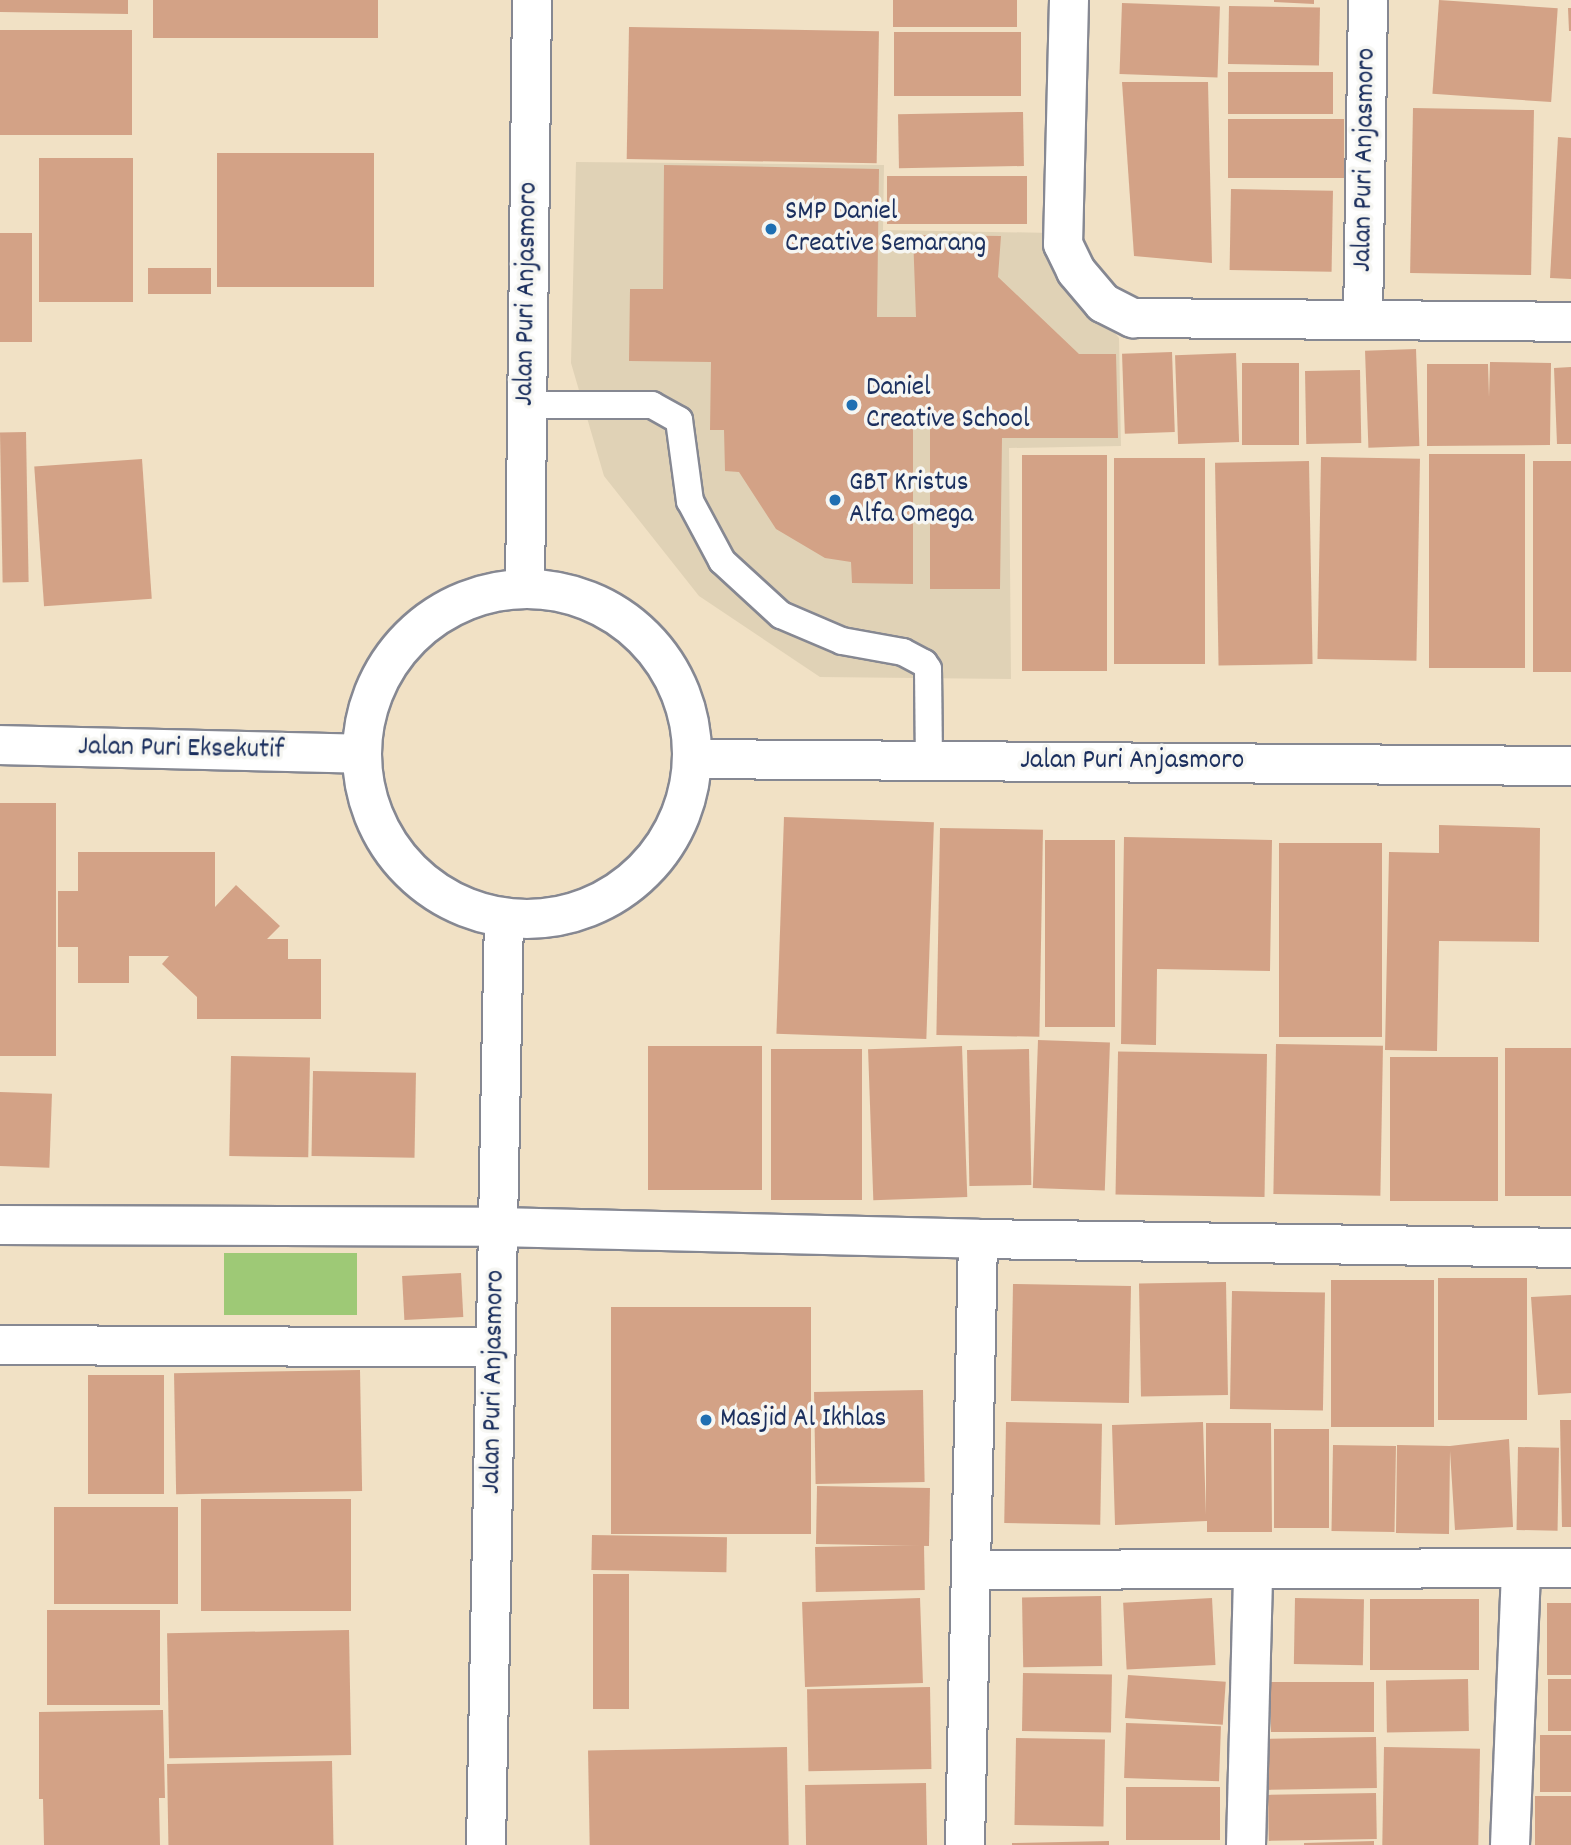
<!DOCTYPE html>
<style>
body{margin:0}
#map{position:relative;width:1571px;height:1845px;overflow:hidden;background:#f1e1c5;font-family:Dekko,sans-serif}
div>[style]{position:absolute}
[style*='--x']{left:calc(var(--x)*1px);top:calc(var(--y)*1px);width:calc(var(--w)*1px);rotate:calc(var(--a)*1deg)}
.built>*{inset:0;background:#e0d2b6}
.green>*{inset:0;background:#9ec976;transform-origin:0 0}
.building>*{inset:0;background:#d3a286;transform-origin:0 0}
.roads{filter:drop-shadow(2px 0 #868892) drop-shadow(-2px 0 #868892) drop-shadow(0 2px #868892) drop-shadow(0 -2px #868892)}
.service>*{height:26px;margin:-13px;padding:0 13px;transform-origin:13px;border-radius:13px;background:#fff}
.minor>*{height:38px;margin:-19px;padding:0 19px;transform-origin:19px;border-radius:19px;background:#fff}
.minor>.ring{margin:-19px;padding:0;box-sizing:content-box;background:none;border:38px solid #fff;border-radius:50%}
.dots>*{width:19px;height:19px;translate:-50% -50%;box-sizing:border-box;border:4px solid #f6f6f2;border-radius:50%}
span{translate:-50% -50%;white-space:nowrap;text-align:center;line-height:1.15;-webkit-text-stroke:7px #f6f6f2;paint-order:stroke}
.street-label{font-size:28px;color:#1b2f5e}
.poi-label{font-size:28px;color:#1b2f5e}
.left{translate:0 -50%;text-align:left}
</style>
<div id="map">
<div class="built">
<div style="clip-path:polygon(576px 162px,884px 165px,883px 230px,1052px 233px,1053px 256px,1119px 338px,1121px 446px,1009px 448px,1011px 679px,820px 677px,699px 596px,604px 476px,571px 363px)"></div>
</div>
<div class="green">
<div style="left:357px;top:1253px;width:62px;height:133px;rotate:90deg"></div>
</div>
<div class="building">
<div style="clip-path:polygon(0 0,128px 0,128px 14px,0 12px)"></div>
<div style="left:153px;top:0;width:225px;height:38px"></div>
<div style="left:893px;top:0;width:124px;height:27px"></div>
<div style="clip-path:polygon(1274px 0,1314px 0,1314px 4px,1274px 2px)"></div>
<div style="left:1439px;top:0;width:119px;height:94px;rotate:4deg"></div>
<div style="left:1122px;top:3px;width:98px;height:71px;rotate:2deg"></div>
<div style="left:1229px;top:6px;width:91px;height:58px;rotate:1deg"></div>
<div style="clip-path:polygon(1568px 8px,1571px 8px,1571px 31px,1569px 31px)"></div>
<div style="left:629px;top:27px;width:250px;height:132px;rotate:1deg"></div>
<div style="left:0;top:30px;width:132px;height:105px"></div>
<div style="left:894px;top:32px;width:127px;height:64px"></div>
<div style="left:1228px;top:72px;width:105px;height:42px"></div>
<div style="clip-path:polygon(1122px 82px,1208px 82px,1212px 263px,1134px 256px)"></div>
<div style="left:1413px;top:108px;width:121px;height:165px;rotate:1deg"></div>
<div style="left:1023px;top:112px;width:54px;height:125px;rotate:89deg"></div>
<div style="left:1228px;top:119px;width:116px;height:59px"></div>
<div style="clip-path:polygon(1558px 137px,1571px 138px,1571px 279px,1550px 278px)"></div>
<div style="left:217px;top:153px;width:157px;height:134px"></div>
<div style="left:133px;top:158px;width:144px;height:94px;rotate:90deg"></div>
<div style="clip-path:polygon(664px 165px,879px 169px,877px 317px,916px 317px,913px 235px,1001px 236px,998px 277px,1079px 354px,1116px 354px,1118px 438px,1002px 438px,1000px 589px,930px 589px,930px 424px,913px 409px,913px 584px,852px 583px,851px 562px,825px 558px,776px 529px,739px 472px,725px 471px,724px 430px,710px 430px,711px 362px,629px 361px,630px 289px,663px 289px)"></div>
<div style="left:887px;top:176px;width:140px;height:48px"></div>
<div style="left:1231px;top:189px;width:102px;height:81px;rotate:1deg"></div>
<div style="left:0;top:233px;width:32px;height:109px"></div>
<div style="left:148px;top:268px;width:63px;height:26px"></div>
<div style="left:1416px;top:349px;width:97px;height:51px;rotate:88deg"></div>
<div style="left:1172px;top:352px;width:80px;height:50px;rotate:88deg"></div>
<div style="left:1236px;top:353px;width:89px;height:61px;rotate:88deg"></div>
<div style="clip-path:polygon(1490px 362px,1551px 363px,1550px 445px,1427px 446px,1427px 364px,1488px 364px,1489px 397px)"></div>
<div style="left:1242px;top:363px;width:57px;height:82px"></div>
<div style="clip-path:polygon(1571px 367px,1571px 444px,1557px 444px,1554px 368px)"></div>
<div style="left:1360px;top:370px;width:73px;height:55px;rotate:89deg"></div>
<div style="left:26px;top:432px;width:150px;height:26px;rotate:89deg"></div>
<div style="left:1429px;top:454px;width:96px;height:214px"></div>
<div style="left:1022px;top:455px;width:85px;height:216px"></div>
<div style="left:1321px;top:457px;width:99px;height:202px;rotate:1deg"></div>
<div style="left:1114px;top:458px;width:91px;height:206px"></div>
<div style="left:142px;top:459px;width:140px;height:108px;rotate:86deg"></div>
<div style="left:1309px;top:461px;width:203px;height:94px;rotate:89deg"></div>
<div style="left:1533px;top:461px;width:38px;height:211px"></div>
<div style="left:0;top:803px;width:56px;height:253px"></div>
<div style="left:784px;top:817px;width:150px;height:217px;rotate:2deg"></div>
<div style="clip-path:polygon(1439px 825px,1540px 828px,1539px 942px,1439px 941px,1437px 1051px,1385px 1050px,1389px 852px,1439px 853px)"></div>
<div style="left:940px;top:828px;width:103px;height:207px;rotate:1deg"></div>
<div style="clip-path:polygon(1124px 837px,1272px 840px,1270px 971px,1157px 969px,1156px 1045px,1121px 1044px)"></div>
<div style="left:1045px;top:840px;width:70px;height:187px"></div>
<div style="left:1279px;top:843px;width:103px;height:194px"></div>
<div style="clip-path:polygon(78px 852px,215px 852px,215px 907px,236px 885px,280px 926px,267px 939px,288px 939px,288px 959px,321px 959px,321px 1019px,197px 1019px,197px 997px,162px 964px,169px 956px,129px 956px,129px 983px,78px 983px,78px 947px,58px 947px,58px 891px,78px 891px)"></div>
<div style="left:1038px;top:1040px;width:72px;height:148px;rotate:2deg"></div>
<div style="left:1276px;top:1044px;width:107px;height:150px;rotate:1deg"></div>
<div style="left:648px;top:1046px;width:114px;height:144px"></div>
<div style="left:962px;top:1046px;width:151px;height:94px;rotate:88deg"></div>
<div style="left:1505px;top:1048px;width:66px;height:148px"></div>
<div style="left:771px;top:1049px;width:91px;height:151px"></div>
<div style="left:1029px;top:1049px;width:136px;height:62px;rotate:89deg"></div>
<div style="left:1267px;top:1054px;width:143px;height:149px;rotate:91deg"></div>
<div style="left:231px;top:1056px;width:79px;height:100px;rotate:1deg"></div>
<div style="left:1390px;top:1057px;width:108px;height:144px"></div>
<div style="left:313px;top:1071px;width:103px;height:85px;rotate:1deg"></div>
<div style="left:0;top:1092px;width:52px;height:74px;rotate:2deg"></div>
<div style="left:461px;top:1273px;width:44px;height:59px;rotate:87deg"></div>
<div style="left:1438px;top:1278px;width:89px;height:142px"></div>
<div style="left:1331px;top:1280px;width:103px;height:147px"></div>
<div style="left:1226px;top:1282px;width:113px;height:87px;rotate:89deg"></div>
<div style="left:1013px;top:1284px;width:118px;height:117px;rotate:1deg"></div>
<div style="left:1232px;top:1291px;width:93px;height:118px;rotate:1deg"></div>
<div style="clip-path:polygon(1571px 1295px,1571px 1393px,1538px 1395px,1531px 1297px)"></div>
<div style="left:611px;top:1307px;width:200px;height:227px"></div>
<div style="left:360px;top:1370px;width:121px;height:186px;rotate:89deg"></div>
<div style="left:164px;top:1375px;width:119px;height:76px;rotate:90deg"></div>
<div style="left:923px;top:1390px;width:92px;height:109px;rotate:89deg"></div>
<div style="clip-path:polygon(1560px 1420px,1571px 1420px,1571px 1527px,1562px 1527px)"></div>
<div style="left:1006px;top:1422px;width:96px;height:101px;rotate:1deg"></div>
<div style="clip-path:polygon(1203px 1422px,1206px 1515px,1206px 1423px,1271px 1423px,1272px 1532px,1207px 1532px,1207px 1521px,1115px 1525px,1112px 1425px)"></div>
<div style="left:1274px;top:1429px;width:55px;height:99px"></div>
<div style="clip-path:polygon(1509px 1439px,1513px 1527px,1455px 1530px,1450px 1451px,1449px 1534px,1396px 1533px,1397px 1445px,1450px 1446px)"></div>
<div style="left:1333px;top:1445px;width:63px;height:86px;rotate:1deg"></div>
<div style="left:1518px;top:1447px;width:41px;height:83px;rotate:1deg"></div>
<div style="left:817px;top:1486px;width:113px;height:58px;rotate:1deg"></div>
<div style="left:201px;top:1499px;width:150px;height:112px"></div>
<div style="left:54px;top:1507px;width:124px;height:97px"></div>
<div style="left:592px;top:1535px;width:135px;height:35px;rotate:1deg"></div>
<div style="left:924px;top:1545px;width:45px;height:109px;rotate:89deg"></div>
<div style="left:593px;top:1574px;width:36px;height:135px"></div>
<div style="left:1101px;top:1596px;width:70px;height:79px;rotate:89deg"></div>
<div style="left:920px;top:1598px;width:85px;height:118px;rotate:88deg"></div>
<div style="left:1212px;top:1598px;width:67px;height:89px;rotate:87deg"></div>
<div style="left:1295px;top:1598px;width:69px;height:66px;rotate:1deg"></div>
<div style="left:1370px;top:1599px;width:109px;height:71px"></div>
<div style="left:1571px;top:1603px;width:72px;height:24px;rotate:90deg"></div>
<div style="left:47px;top:1610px;width:113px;height:95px"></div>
<div style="left:349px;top:1630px;width:125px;height:182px;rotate:89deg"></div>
<div style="left:1023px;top:1673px;width:89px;height:58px;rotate:1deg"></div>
<div style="left:1128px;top:1675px;width:98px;height:43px;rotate:4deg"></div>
<div style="left:1468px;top:1679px;width:52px;height:82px;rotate:89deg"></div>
<div style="left:1548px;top:1679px;width:23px;height:52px"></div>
<div style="left:1374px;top:1682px;width:50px;height:103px;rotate:90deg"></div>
<div style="left:930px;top:1687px;width:82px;height:123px;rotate:89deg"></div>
<div style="clip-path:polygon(163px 1710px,165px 1798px,159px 1798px,160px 1845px,44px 1845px,43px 1799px,39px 1799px,39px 1712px)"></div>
<div style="left:1126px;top:1723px;width:95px;height:55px;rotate:2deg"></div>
<div style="left:1540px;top:1735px;width:31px;height:57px"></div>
<div style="left:1376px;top:1737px;width:51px;height:110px;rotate:89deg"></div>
<div style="left:1016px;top:1738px;width:89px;height:87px;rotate:1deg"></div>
<div style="left:787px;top:1747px;width:98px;height:199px;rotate:89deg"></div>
<div style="left:1384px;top:1747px;width:96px;height:98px;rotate:1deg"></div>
<div style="left:332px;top:1761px;width:84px;height:165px;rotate:89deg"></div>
<div style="left:926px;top:1783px;width:62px;height:121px;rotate:89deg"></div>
<div style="left:1126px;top:1787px;width:94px;height:53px"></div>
<div style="left:1376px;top:1793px;width:46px;height:108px;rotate:89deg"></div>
<div style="left:1571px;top:1796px;width:49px;height:36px;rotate:90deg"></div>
<div style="clip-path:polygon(1109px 1841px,1109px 1845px,1012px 1845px,1012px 1843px)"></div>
<div style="clip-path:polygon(1374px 1841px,1374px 1845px,1304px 1845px,1304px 1843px)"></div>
</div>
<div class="roads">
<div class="service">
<div style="--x:527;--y:405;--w:125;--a:0"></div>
<div style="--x:652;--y:405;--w:31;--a:29"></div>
<div style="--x:679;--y:420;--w:82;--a:82.3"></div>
<div style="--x:690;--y:501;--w:68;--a:61.9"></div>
<div style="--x:722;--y:561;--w:80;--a:42.5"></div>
<div style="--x:781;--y:615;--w:66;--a:23.1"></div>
<div style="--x:842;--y:641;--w:62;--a:10.2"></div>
<div style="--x:903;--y:652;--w:24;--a:28"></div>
<div style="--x:924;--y:663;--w:7;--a:56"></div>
<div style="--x:928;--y:669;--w:92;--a:89.4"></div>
</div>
<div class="minor">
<div style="--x:1069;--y:0;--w:244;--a:91.4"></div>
<div style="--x:1063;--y:244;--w:30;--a:64"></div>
<div style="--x:1076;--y:271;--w:42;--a:49.8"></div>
<div style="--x:1103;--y:303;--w:34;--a:27"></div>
<div style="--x:1133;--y:318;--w:438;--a:0.5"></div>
<div style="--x:1363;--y:320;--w:320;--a:-89.1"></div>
<div style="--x:525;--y:588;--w:588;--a:-89.32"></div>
<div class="ring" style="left:362px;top:589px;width:292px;height:292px"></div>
<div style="--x:0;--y:745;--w:362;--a:1.4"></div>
<div style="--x:693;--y:759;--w:878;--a:0.46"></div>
<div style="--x:0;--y:1225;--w:498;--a:0.2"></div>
<div style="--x:498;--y:1227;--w:480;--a:1.4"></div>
<div style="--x:978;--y:1239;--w:593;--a:0.87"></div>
<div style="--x:0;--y:1345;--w:496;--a:0.3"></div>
<div style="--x:971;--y:1570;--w:600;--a:-0.19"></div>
<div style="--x:486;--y:1845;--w:926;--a:-88.89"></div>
<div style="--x:965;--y:1845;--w:606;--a:-88.77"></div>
<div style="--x:1246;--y:1845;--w:275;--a:-88.5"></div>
<div style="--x:1510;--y:1845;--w:277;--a:-87.7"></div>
</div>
</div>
<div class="dots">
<div style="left:771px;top:229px;background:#1f6fb2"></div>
<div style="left:852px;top:405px;background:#1f6fb2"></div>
<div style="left:835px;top:500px;background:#1f6fb2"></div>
<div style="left:706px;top:1420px;background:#1f6fb2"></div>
</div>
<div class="street-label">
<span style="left:1366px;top:160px;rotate:-89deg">Jalan Puri Anjasmoro</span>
<span style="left:528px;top:294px;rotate:-89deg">Jalan Puri Anjasmoro</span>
<span style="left:181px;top:750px;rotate:1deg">Jalan Puri Eksekutif</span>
<span style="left:1132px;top:762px">Jalan Puri Anjasmoro</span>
<span style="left:495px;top:1382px;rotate:-89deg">Jalan Puri Anjasmoro</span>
</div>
<div class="poi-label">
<span class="left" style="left:785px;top:229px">SMP Daniel<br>Creative Semarang</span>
<span class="left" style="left:866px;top:405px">Daniel<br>Creative School</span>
<span class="left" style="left:849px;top:500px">GBT Kristus<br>Alfa Omega</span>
<span class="left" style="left:720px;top:1420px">Masjid Al Ikhlas</span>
</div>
</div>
